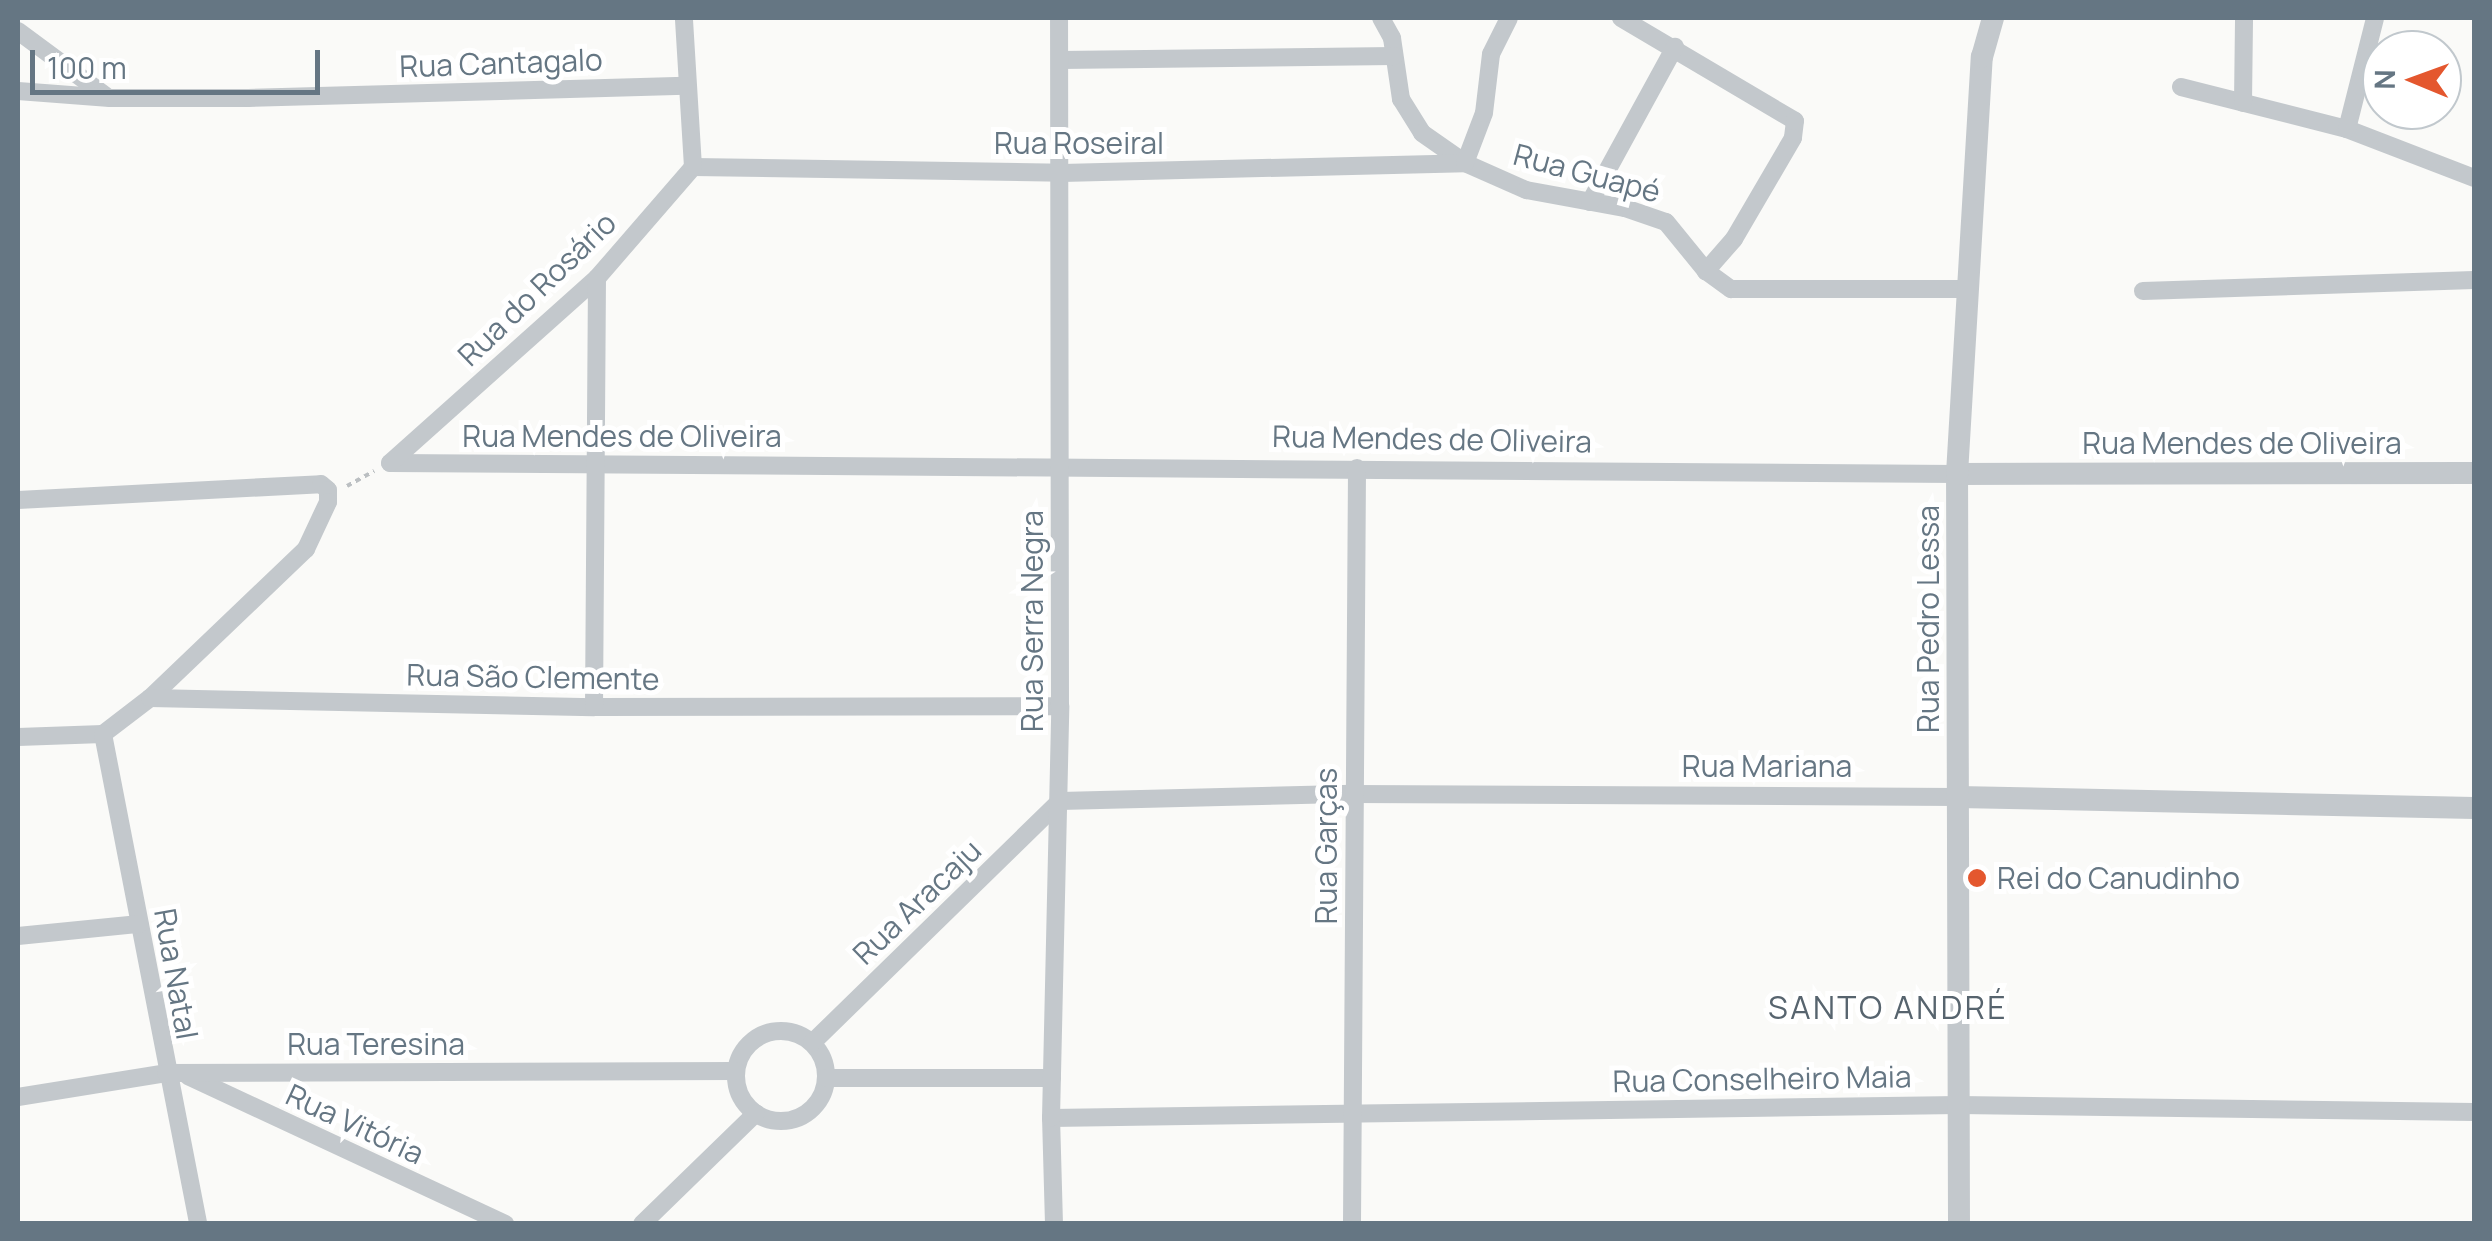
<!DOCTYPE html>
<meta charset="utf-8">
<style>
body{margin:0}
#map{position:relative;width:2492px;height:1241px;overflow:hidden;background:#fafaf8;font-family:Manrope,sans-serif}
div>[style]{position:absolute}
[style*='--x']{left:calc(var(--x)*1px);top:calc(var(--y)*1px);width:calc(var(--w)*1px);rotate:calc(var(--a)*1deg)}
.path>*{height:4px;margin-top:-2px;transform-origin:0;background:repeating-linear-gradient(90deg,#bbbfc2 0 5px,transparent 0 10px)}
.minor>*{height:18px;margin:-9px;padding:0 9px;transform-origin:9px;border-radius:9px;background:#c3c8cc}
.minor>.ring{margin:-9px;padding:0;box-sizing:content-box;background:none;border:18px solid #c3c8cc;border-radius:50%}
.tertiary>*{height:22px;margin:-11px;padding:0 11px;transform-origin:11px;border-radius:11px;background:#c3c8cc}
.dots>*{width:28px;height:28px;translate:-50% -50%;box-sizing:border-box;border:5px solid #fff;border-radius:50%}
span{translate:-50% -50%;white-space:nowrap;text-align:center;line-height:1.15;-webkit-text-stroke:10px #fff;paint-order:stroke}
.street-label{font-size:30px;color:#657683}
.poi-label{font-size:30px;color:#657683}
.left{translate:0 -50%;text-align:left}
.neighbourhood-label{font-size:32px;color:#57646e;letter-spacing:2.5px}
.frame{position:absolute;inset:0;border:20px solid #657683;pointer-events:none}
.north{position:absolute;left:2362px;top:30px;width:100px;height:100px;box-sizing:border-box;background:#fff;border:2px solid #c1c8cd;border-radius:50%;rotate:271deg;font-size:28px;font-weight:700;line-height:40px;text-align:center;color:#657683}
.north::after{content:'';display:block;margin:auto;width:35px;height:45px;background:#e4572e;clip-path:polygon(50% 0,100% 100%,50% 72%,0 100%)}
.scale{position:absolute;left:30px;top:50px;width:290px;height:45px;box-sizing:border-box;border:5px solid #657683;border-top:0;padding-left:12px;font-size:30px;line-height:35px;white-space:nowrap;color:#657683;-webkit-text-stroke:8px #fff;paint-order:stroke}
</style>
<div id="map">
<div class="path">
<div style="--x:347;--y:486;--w:31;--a:-29"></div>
</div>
<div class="minor">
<div style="--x:1381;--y:18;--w:23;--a:61"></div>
<div style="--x:1392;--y:38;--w:62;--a:81.6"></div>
<div style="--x:1401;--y:99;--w:40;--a:58"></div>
<div style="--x:1422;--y:133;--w:52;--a:34.9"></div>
<div style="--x:1465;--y:163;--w:67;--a:23.9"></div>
<div style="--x:1526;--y:190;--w:101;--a:10.3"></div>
<div style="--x:1625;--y:208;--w:43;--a:18.9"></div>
<div style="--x:1666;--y:222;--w:63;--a:50.8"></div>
<div style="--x:1706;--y:271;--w:31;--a:36"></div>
<div style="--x:1731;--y:289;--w:235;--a:0"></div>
<div style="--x:1621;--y:18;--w:202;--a:30.6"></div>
<div style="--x:1795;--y:121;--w:17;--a:97"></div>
<div style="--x:1793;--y:138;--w:117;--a:120.3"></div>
<div style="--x:1734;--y:239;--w:43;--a:131.2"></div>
<div style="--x:18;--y:31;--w:109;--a:36.5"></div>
<div style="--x:1061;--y:60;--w:333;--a:-0.7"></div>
<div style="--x:2181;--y:87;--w:171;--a:14.2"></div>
<div style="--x:2347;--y:129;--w:136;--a:21.1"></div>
<div style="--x:18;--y:91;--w:92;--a:4.4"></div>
<div style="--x:110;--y:98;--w:138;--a:0"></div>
<div style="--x:248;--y:98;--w:437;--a:-1.6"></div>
<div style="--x:2243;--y:103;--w:85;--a:-89.3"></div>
<div style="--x:2347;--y:129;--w:114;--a:-75.8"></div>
<div style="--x:693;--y:167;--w:369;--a:0.9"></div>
<div style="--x:1062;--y:173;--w:403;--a:-1.4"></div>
<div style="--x:1465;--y:163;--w:53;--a:-69.2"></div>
<div style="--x:1484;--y:113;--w:59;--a:-83.2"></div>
<div style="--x:1491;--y:54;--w:40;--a:-63.4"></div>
<div style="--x:1590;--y:202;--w:177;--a:-61.3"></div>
<div style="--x:2143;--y:291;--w:331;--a:-1.9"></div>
<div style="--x:390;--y:463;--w:1567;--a:0.4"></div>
<div style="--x:390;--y:463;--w:278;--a:-41.8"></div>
<div style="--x:597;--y:278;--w:147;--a:-49.1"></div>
<div style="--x:693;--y:167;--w:149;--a:-93.5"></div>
<div style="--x:18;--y:500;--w:303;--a:-3"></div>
<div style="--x:321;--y:484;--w:9;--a:41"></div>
<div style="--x:328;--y:490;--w:12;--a:90"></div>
<div style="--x:328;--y:502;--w:52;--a:115.1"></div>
<div style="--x:306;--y:549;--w:216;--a:136.3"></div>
<div style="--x:150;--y:698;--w:59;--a:142.5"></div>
<div style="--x:103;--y:734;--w:85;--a:178"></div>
<div style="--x:150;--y:698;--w:444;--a:1.2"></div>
<div style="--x:594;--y:707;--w:466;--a:-0.1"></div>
<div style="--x:594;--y:707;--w:429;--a:-89.6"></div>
<div style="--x:103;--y:734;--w:499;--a:79"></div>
<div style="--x:18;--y:936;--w:122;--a:-5.7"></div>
<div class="ring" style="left:736px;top:1031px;width:72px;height:72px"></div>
<div style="--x:812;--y:1043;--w:347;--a:-44.3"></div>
<div style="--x:1060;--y:801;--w:293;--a:-1.4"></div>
<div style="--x:1353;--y:794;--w:605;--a:0.28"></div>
<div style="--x:188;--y:1076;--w:350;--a:25"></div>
<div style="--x:826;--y:1078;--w:226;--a:0"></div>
<div style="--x:18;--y:1097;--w:150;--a:-9.2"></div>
<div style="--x:166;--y:1073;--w:570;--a:-0.2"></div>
<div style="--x:1051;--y:1118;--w:908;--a:-0.82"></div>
<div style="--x:1959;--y:1105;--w:515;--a:0.78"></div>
<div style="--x:642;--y:1224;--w:159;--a:-44.2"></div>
<div style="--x:1054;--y:1224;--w:106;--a:-91.6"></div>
<div style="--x:1051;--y:1118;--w:412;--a:-88.7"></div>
<div style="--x:1060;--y:706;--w:688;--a:-90.08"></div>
<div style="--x:1352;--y:1224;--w:756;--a:-89.62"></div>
</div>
<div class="tertiary">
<div style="--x:1957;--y:474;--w:517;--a:-0.11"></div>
<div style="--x:1958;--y:797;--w:516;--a:1.22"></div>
<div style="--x:1959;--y:1224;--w:750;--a:-90.15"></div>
<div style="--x:1957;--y:474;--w:418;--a:-86.6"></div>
<div style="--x:1982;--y:57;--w:41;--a:-74.2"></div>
</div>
<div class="dots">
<div style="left:1977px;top:878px;background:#e4572e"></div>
</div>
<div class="street-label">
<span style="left:501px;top:63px;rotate:-2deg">Rua Cantagalo</span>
<span style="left:1079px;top:143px">Rua Roseiral</span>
<span style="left:1587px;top:173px;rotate:15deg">Rua Guapé</span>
<span style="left:537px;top:289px;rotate:-44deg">Rua do Rosário</span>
<span style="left:622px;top:436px">Rua Mendes de Oliveira</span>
<span style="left:1432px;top:439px;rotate:1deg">Rua Mendes de Oliveira</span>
<span style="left:2242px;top:443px">Rua Mendes de Oliveira</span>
<span style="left:1928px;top:619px;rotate:-90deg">Rua Pedro Lessa</span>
<span style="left:1032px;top:621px;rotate:-90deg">Rua Serra Negra</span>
<span style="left:533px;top:677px;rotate:1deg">Rua São Clemente</span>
<span style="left:1767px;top:766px">Rua Mariana</span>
<span style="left:1326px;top:846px;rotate:-90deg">Rua Garças</span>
<span style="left:917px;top:902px;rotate:-44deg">Rua Aracaju</span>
<span style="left:176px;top:974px;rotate:80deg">Rua Natal</span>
<span style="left:376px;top:1044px">Rua Teresina</span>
<span style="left:1762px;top:1079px;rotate:-1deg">Rua Conselheiro Maia</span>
<span style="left:355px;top:1124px;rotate:25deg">Rua Vitória</span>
</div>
<div class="poi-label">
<span class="left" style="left:1997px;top:878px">Rei do Canudinho</span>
</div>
<div class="neighbourhood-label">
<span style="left:1888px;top:1007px">SANTO ANDRÉ</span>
</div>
<div class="frame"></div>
<div class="north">N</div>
<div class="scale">100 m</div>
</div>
